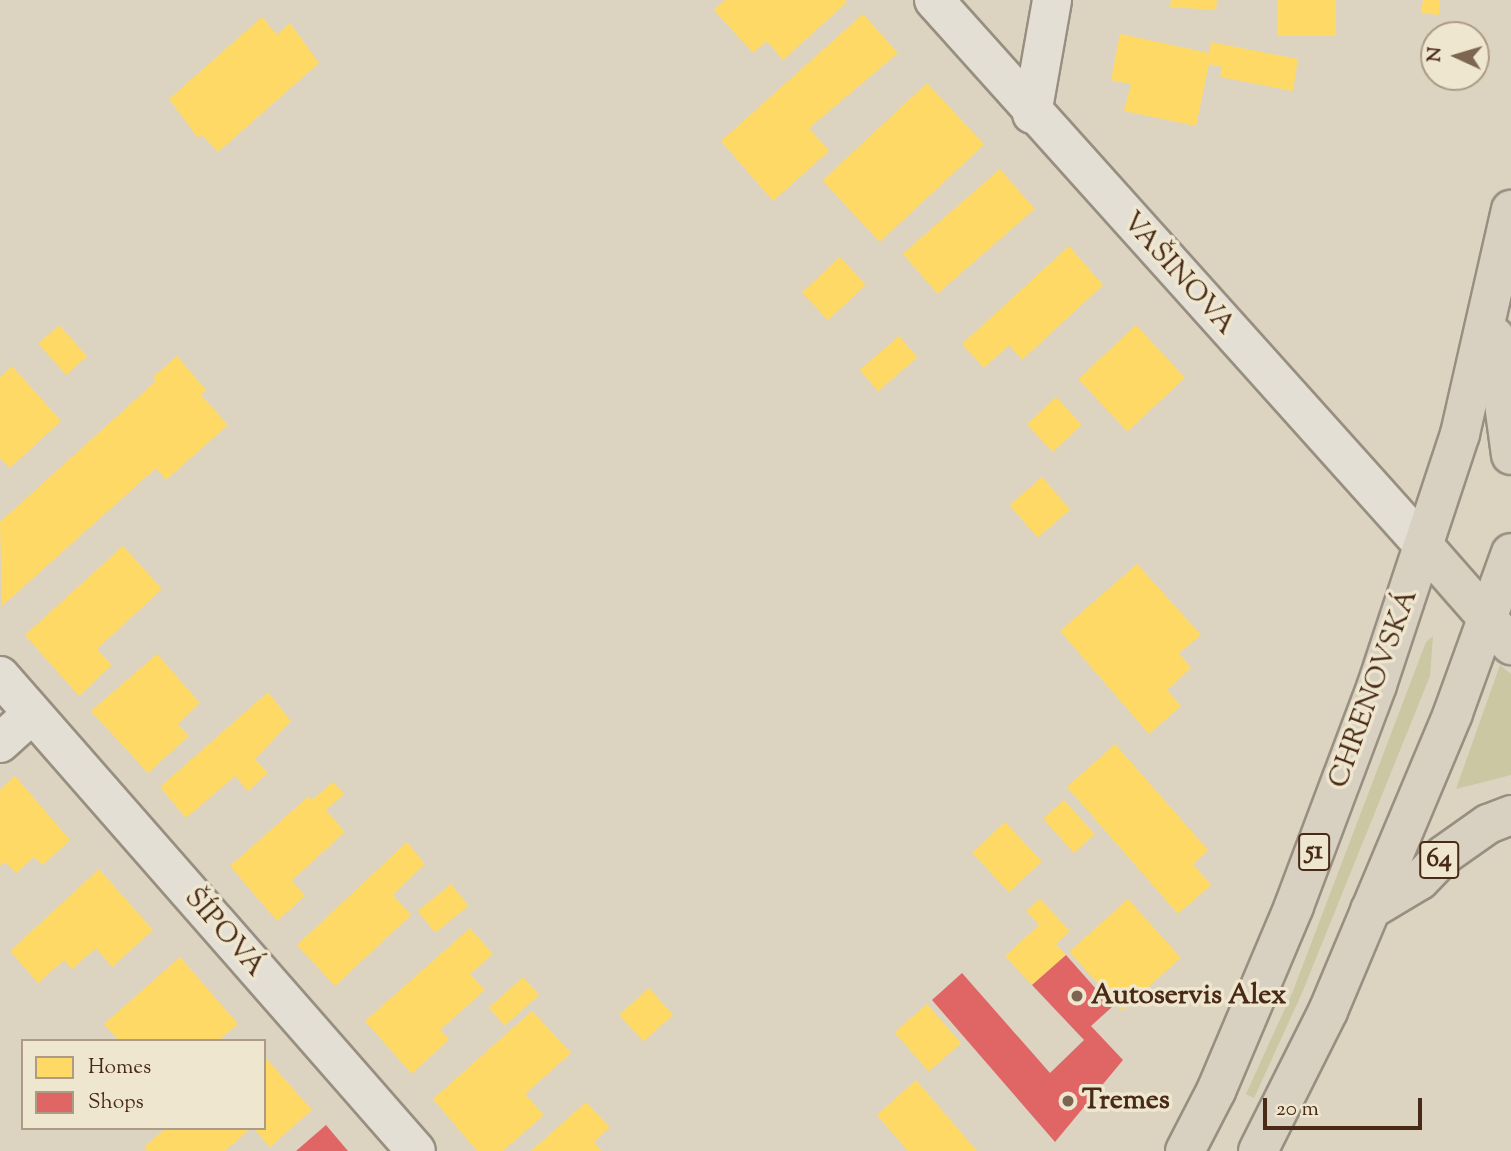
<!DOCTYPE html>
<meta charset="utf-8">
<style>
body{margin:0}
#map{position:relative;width:1511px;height:1151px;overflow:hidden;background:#dcd4c0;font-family:"Sorts Mill Goudy",serif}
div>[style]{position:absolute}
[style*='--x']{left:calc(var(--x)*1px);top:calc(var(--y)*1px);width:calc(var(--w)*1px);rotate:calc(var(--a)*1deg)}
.green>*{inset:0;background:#cac7a2}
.homes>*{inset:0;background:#ffd966;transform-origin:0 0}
.shops>*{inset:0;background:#e06666}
.roads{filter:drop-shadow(2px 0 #988f81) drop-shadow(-2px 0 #988f81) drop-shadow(0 2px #988f81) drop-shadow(0 -2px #988f81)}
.minor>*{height:38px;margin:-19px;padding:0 19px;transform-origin:19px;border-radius:19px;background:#e4dfd5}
.major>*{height:38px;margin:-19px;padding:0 19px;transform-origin:19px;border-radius:19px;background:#d8d0c1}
.dots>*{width:19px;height:19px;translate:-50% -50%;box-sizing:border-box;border:4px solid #efe6cf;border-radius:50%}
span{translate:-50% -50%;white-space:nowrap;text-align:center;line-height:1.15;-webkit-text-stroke:7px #efe6cf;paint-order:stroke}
.shield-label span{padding:2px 5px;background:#efe6cf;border:2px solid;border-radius:5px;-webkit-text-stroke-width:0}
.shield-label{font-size:26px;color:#482a17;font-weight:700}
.street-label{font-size:28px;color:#482a17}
.poi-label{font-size:28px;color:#482a17;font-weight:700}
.left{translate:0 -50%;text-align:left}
.legend{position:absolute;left:21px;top:1039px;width:245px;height:91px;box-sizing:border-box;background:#efe6cf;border:2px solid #ac9b85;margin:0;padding:9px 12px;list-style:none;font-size:21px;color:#482a17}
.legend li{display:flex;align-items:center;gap:14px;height:35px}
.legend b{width:35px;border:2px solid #ac9b85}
.north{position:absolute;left:1420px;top:21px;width:70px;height:70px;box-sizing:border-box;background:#efe6cf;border:2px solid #ac9b85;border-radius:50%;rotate:274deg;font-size:19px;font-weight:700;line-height:28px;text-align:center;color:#482a17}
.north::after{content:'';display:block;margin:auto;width:24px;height:32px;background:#7c6652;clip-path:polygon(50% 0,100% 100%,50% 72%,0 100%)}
.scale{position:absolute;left:1263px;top:1098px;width:159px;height:32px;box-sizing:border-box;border:4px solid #482a17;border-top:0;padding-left:9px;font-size:21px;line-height:24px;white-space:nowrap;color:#482a17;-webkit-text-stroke:5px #efe6cf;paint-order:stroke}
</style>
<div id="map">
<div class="green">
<div style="clip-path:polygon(1433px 636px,1430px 676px,1302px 993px,1254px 1098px,1246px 1094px,1293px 991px,1426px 642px)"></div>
<div style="clip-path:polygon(1500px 665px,1511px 674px,1511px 775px,1456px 789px)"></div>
</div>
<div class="homes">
<div style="clip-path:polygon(725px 0,845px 0,847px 2px,783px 60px,767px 41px,753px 53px,714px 10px)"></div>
<div style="clip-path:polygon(1171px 0,1217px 0,1216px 10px,1170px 7px)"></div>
<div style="left:1277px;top:0;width:59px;height:36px"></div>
<div style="clip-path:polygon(1423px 0,1440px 0,1439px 15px,1421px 13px)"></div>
<div style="clip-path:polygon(863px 14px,898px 53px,809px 128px,829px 151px,773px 201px,721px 141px)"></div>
<div style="clip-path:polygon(262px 17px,277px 35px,290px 23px,319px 63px,218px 152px,202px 135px,198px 138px,169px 99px)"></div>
<div style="clip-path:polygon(1120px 34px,1209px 53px,1211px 42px,1298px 59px,1293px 91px,1220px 77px,1222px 67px,1209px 64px,1196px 126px,1124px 111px,1131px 84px,1111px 80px)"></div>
<div style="left:927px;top:83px;width:84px;height:143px;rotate:47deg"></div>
<div style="left:1000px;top:169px;width:53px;height:129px;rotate:49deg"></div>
<div style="clip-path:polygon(1069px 246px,1103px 285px,1022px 360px,1009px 345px,984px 368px,962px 344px)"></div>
<div style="left:840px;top:257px;width:38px;height:52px;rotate:47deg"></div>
<div style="left:59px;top:325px;width:42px;height:28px;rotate:48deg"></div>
<div style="left:1136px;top:325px;width:72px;height:79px;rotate:47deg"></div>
<div style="left:899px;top:336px;width:28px;height:52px;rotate:49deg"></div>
<div style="clip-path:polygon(177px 356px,206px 390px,201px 395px,228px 425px,166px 480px,156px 468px,2px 606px,0 522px,156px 381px,153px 377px)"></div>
<div style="clip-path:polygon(12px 366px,61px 421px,10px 468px,0 458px,0 377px)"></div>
<div style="left:1056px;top:397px;width:38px;height:40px;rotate:47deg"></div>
<div style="left:1042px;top:477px;width:43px;height:43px;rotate:49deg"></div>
<div style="clip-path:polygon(123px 546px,162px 589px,97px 649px,112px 665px,79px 696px,25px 635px)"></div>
<div style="clip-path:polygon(1137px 564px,1201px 635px,1179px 653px,1191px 668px,1167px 690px,1181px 706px,1149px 734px,1060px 631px)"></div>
<div style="clip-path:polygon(157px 654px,200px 703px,178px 724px,189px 736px,148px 773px,91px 711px)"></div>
<div style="clip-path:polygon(268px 692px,291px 721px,255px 759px,268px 773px,248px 791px,235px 776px,186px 818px,160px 787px)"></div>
<div style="clip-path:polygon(1115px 744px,1208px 850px,1193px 864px,1211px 885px,1178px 914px,1067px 787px)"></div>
<div style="clip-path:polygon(15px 776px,70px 840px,43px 865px,34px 857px,16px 873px,5px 862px,0 866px,0 790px)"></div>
<div style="clip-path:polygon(333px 782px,344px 794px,326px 810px,345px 832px,292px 880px,305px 896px,277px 921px,230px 866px,309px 796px,312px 800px)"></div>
<div style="left:1064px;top:800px;width:46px;height:28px;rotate:48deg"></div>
<div style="left:1005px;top:822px;width:54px;height:45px;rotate:47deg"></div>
<div style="clip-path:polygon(407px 842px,425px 864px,393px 895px,411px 915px,335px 986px,297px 945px)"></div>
<div style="clip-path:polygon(99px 869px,153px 930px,112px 967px,96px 948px,72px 969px,64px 960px,38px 983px,10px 951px)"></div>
<div style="left:451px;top:884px;width:28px;height:43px;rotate:51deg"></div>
<div style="clip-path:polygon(1040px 899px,1070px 931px,1056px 944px,1066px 955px,1032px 985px,1005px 956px,1039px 925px,1026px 911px)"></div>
<div style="left:1128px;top:899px;width:79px;height:79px;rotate:48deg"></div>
<div style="clip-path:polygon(470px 928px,493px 954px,470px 974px,485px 990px,440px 1030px,449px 1039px,412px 1074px,365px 1021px)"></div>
<div style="clip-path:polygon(180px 957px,238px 1024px,218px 1041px,119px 1041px,104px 1024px)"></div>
<div style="left:523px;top:977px;width:24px;height:46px;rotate:48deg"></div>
<div style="left:649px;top:988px;width:36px;height:40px;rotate:48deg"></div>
<div style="left:927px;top:1004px;width:52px;height:43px;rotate:49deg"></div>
<div style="clip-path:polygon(532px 1011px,571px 1053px,525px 1094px,544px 1115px,503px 1151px,477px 1151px,433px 1099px)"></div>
<div style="clip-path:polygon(264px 1056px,312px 1110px,270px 1147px,253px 1128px,264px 1128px)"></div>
<div style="clip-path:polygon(916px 1080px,977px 1151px,908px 1151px,877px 1115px)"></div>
<div style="clip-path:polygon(586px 1102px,610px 1127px,594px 1142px,602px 1151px,531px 1151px)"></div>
<div style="clip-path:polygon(166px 1128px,251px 1128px,225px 1151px,147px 1151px,144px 1147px)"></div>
</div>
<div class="shops">
<div style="clip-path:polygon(1066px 955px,1112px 1007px,1091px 1026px,1123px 1060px,1055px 1142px,932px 1000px,962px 973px,1050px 1073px,1084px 1040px,1032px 985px)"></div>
<div style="clip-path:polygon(326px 1125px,348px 1151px,296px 1151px)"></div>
</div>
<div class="roads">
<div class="minor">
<div style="--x:934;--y:0;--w:734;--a:48.09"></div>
<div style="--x:1032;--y:114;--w:116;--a:-80"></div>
<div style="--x:0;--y:676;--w:631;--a:48.79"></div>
<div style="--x:0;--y:743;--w:43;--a:-42.2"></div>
</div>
<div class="major">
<div style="--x:1495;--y:337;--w:119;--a:82.3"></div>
<div style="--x:1424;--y:546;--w:132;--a:48.7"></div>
<div style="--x:1370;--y:910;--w:58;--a:-31"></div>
<div style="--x:1420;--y:880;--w:35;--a:-46"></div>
<div style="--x:1444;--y:855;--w:54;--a:-35.2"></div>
<div style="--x:1488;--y:824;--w:25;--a:-21"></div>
<div style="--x:1185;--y:1151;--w:68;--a:-62.7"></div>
<div style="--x:1216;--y:1091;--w:201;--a:-67.1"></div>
<div style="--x:1294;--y:906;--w:236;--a:-69.4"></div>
<div style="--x:1377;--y:685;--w:264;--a:-71.7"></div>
<div style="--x:1460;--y:434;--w:230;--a:-77.2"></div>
<div style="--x:1258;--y:1151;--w:157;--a:-63.4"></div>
<div style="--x:1328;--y:1011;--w:323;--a:-67.2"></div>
<div style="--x:1453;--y:713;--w:170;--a:-70.1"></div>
</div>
</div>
<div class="dots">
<div style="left:1077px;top:996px;background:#7c6652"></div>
<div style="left:1068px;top:1101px;background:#7c6652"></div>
</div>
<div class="shield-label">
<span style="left:1314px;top:852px">51</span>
<span style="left:1439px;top:860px">64</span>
</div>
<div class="street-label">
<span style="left:1178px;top:274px;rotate:48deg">VAŠINOVA</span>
<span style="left:1374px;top:689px;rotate:-70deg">CHRENOVSKÁ</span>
<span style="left:224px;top:933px;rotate:49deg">ŠÍPOVÁ</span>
</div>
<div class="poi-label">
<span class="left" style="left:1091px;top:996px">Autoservis Alex</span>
<span class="left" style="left:1082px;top:1101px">Tremes</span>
</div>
<ul class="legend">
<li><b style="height:19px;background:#ffd966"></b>Homes</li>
<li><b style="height:19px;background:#e06666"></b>Shops</li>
</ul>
<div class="north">N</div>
<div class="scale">20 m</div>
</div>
